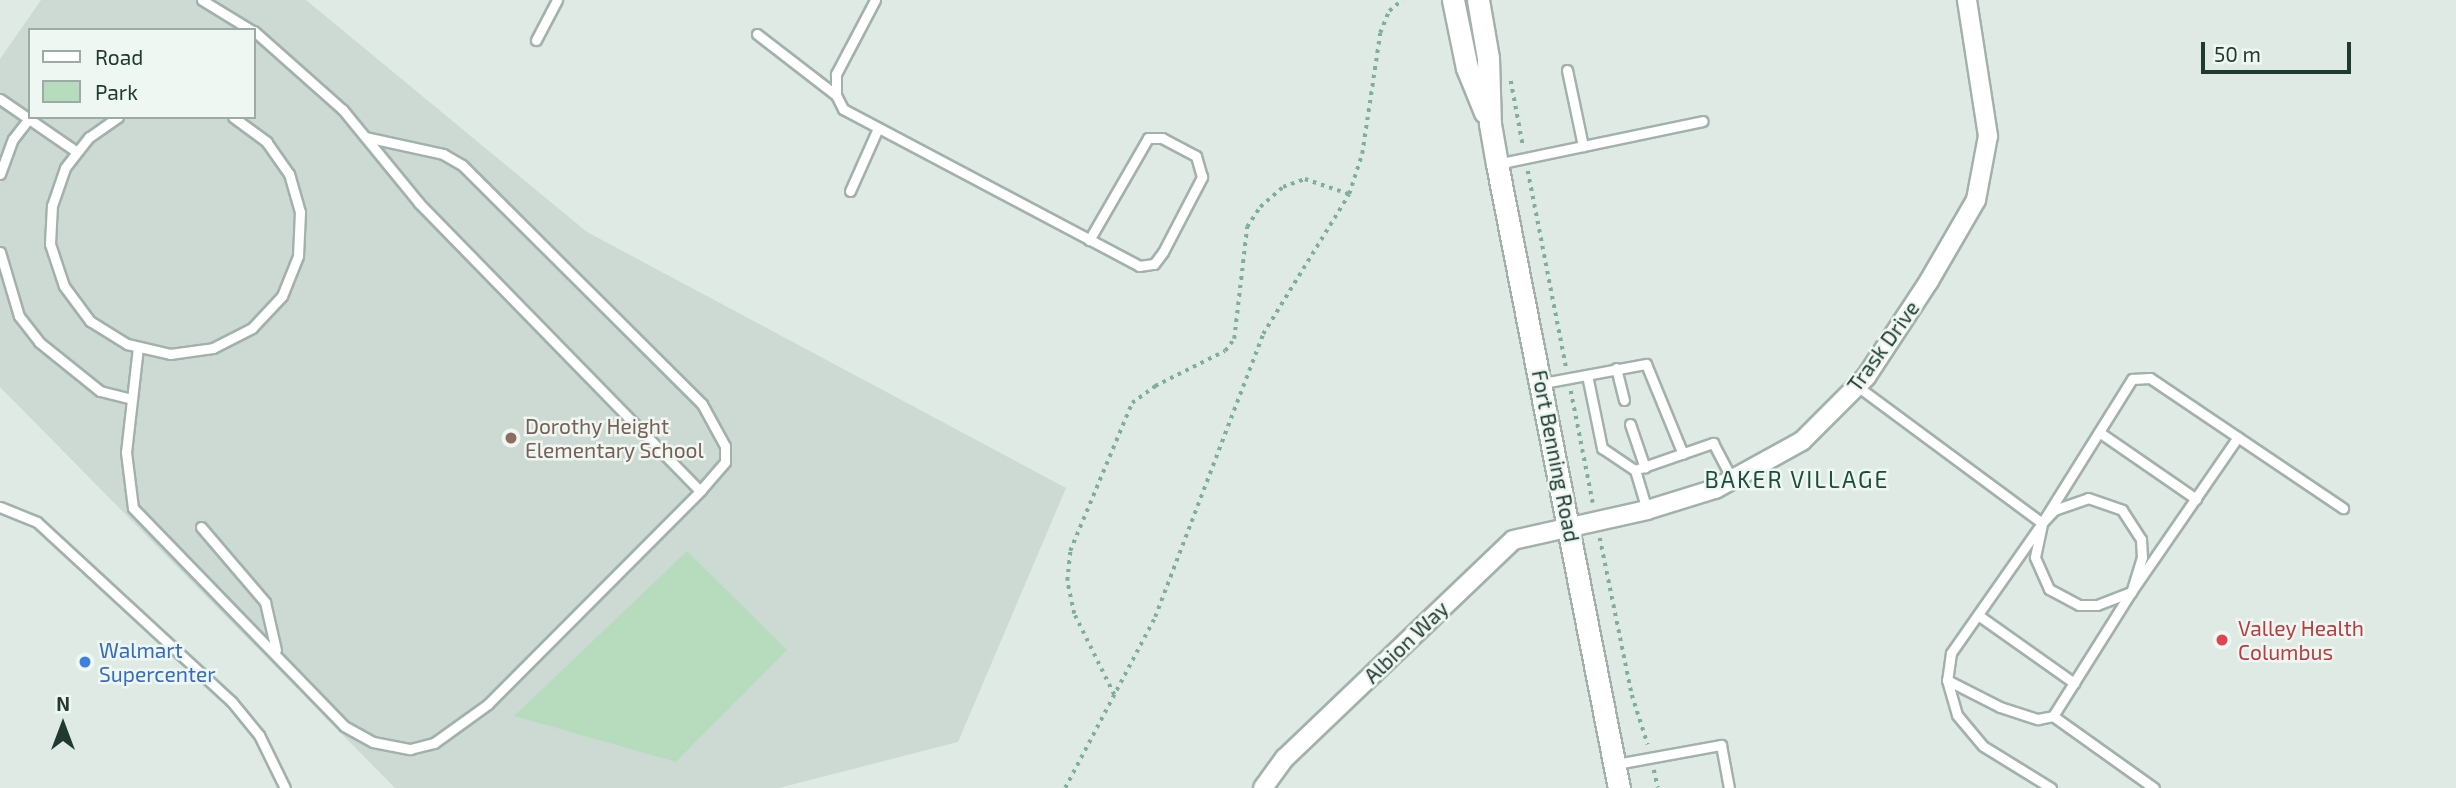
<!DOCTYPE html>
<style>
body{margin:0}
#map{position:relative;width:2456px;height:788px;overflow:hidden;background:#dfeae4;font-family:"Exo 2",sans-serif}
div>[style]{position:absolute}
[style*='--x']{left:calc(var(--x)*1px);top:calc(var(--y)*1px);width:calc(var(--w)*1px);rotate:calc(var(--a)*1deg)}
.built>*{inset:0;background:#cddad3}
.green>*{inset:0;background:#b7dcbd}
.path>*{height:3.5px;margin-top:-1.75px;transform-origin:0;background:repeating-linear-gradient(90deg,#7fae9b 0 3.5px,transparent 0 8.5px)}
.roads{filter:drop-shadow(2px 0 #a2b2ab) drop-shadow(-2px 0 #a2b2ab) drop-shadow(0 2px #a2b2ab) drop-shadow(0 -2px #a2b2ab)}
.service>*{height:9px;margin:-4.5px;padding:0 4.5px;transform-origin:4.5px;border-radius:4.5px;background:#fff}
.minor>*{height:18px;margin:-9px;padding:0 9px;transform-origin:9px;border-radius:9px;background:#fff}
.tertiary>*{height:21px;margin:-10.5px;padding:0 10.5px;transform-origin:10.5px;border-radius:10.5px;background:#fff}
.dots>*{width:19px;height:19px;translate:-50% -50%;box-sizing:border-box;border:4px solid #eff7f2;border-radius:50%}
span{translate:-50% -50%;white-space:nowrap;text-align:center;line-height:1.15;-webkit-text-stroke:5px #eff7f2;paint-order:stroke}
.street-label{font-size:21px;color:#203a31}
.education-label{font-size:21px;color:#785e54}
.left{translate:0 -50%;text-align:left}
.health-label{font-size:21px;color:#be3a42}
.shop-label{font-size:21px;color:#366cbe}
.neighbourhood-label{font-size:23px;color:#1c4c3c;letter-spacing:2px}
.legend{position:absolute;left:28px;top:28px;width:228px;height:91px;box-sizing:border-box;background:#eff7f2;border:2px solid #9caba5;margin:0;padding:9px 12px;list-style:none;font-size:21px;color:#203a31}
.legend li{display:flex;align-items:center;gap:14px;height:35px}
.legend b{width:35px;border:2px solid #9caba5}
.north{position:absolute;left:28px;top:690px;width:70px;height:70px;-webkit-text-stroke:5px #eff7f2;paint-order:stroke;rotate:0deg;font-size:19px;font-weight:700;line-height:28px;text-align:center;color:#203a31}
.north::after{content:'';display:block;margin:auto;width:24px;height:32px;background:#203a31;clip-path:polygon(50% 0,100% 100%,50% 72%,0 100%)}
.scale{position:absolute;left:2201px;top:42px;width:150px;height:32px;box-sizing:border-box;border:4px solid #203a31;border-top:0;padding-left:9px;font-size:21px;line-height:24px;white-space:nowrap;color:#203a31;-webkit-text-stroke:5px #eff7f2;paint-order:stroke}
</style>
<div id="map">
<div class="built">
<div style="clip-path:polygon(evenodd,41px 0,306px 0,587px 232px,1066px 488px,958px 742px,779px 788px,395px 788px,0 387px,0 59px,41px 0,30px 30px,254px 30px,254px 117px,30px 117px,30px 30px)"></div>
</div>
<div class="green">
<div style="clip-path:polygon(687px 551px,787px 650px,676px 762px,514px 716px)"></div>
</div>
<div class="path">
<div style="--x:1511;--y:81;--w:66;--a:79.5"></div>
<div style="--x:1528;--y:171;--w:199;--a:79"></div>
<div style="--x:1571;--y:391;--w:114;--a:78.9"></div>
<div style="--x:1600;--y:538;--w:160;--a:78.5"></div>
<div style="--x:1632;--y:695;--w:52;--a:72.3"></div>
<div style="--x:1114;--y:695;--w:90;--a:-116.3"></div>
<div style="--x:1074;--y:614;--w:34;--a:-102"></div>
<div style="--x:1067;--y:581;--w:30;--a:-84"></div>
<div style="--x:1070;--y:551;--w:160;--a:-67.3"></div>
<div style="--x:1132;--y:403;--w:29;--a:-36"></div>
<div style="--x:1155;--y:386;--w:78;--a:-26.6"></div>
<div style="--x:1225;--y:351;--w:15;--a:-53"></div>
<div style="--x:1234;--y:339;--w:113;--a:-83.4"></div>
<div style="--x:1247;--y:227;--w:24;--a:-57"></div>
<div style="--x:1260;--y:207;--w:30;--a:-41"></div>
<div style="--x:1283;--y:187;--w:23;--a:-20"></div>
<div style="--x:1305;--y:179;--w:46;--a:18.8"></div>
<div style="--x:1654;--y:770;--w:18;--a:77"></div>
<div style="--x:1065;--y:788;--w:193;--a:-62.2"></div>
<div style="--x:1155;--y:617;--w:303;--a:-69.1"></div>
<div style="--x:1263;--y:334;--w:164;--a:-58.4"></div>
<div style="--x:1349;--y:194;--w:42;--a:-72"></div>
<div style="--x:1362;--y:154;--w:122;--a:-81.5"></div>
<div style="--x:1380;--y:33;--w:24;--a:-68"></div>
<div style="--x:1389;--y:11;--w:17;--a:-40"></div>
</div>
<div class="roads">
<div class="service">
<div style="--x:202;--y:0;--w:57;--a:31.5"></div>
<div style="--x:875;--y:0;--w:84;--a:117.8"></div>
<div style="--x:836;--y:74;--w:21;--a:90"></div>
<div style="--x:836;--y:95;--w:16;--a:63"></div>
<div style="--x:843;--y:109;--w:335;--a:27.9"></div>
<div style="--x:1139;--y:266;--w:15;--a:-8"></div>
<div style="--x:1154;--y:264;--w:15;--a:-53"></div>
<div style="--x:1163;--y:252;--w:85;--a:-62.5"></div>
<div style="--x:1202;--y:177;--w:22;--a:-106"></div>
<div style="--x:1196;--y:156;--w:38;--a:-152"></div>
<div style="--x:1162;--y:138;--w:14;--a:180"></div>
<div style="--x:1148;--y:138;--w:118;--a:120"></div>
<div style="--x:254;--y:31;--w:119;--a:41.6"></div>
<div style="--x:343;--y:110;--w:120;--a:50.7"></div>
<div style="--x:419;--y:203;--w:402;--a:45.7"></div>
<div style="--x:757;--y:34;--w:100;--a:37.7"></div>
<div style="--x:536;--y:40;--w:45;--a:-62.3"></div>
<div style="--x:1567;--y:70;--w:78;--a:78.1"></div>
<div style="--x:0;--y:99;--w:93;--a:34.5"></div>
<div style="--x:118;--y:117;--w:35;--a:145"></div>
<div style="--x:89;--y:137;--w:39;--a:128"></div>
<div style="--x:65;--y:168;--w:39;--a:109"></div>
<div style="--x:52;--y:205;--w:39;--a:93"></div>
<div style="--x:50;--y:244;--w:44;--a:71.6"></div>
<div style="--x:64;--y:286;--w:44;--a:53.4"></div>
<div style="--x:90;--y:321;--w:44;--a:31.9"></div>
<div style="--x:127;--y:344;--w:44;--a:13.1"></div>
<div style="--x:170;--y:354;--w:43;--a:-7.9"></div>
<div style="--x:213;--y:348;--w:44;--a:-27.1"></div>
<div style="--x:252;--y:328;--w:44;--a:-46.8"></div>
<div style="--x:282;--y:296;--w:43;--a:-68.2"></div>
<div style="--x:298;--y:256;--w:44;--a:-87.4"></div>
<div style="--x:300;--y:212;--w:40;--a:-106"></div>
<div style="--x:289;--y:174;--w:39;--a:-125"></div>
<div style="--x:267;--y:142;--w:42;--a:-143.7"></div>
<div style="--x:1497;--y:164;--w:210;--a:-11.8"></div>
<div style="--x:0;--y:174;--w:37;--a:-70"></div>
<div style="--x:13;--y:139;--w:24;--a:-52"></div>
<div style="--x:850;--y:191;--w:69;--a:-66"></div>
<div style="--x:0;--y:252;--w:67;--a:73.5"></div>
<div style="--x:19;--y:316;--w:33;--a:52"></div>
<div style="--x:39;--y:342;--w:78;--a:38.8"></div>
<div style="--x:100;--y:391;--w:32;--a:14"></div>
<div style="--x:138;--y:347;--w:106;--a:96.5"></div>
<div style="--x:126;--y:452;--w:56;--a:82.9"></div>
<div style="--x:133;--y:508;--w:303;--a:45.9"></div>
<div style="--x:344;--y:726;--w:33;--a:29"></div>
<div style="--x:373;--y:742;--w:38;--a:11"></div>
<div style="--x:410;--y:749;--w:25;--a:-14"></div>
<div style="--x:434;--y:743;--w:67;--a:-35.8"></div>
<div style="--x:488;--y:704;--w:301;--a:-45.1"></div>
<div style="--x:700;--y:491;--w:38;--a:-49"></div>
<div style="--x:725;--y:462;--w:16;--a:-90"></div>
<div style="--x:725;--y:446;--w:48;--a:-118.7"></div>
<div style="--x:702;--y:404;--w:339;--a:-135.1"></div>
<div style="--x:462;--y:165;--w:22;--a:-150"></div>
<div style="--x:443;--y:154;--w:79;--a:-167.6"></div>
<div style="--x:1616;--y:368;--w:33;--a:76"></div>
<div style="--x:1587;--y:375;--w:75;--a:78.4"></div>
<div style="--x:1602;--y:448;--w:40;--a:34"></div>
<div style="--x:1543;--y:383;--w:105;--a:-10.5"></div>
<div style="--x:1646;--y:364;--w:97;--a:67.7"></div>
<div style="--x:1857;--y:386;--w:230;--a:36.5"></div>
<div style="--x:2042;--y:523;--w:170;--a:-58"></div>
<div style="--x:2132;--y:379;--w:18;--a:-3"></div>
<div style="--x:2150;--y:378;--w:233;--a:34"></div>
<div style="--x:1630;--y:424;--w:46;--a:71.2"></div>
<div style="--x:2099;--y:432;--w:118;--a:34.6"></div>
<div style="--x:2088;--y:498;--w:36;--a:19"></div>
<div style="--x:2122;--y:510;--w:35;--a:57"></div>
<div style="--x:2141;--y:539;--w:18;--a:87"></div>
<div style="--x:2142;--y:557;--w:37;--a:107"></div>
<div style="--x:2131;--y:592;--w:36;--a:159"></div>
<div style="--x:2097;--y:605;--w:18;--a:180"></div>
<div style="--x:2079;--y:605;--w:34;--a:-152"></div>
<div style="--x:2049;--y:589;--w:35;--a:-114"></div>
<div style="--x:2035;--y:557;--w:35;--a:-78"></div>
<div style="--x:2042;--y:523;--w:18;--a:-47"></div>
<div style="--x:2054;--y:510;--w:36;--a:-19"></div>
<div style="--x:0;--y:507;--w:40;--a:22"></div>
<div style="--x:37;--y:522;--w:265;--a:42.7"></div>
<div style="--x:232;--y:702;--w:43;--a:50.7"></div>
<div style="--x:259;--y:735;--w:59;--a:63.9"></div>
<div style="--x:1647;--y:510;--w:42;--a:-106.7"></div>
<div style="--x:1635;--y:470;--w:83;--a:-19.1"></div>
<div style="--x:1713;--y:443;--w:41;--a:62.2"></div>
<div style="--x:2042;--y:523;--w:159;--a:125"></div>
<div style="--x:1951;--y:653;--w:27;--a:98"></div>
<div style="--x:1947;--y:680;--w:36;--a:74"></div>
<div style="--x:1957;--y:715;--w:40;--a:50"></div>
<div style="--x:1983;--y:746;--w:80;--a:31.7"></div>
<div style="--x:201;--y:527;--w:99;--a:49.5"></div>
<div style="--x:265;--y:602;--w:49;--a:77.1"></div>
<div style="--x:1978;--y:615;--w:118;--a:35.3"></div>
<div style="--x:1947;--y:680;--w:59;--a:27"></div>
<div style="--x:2000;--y:707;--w:40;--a:18"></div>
<div style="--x:2038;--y:719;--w:15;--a:-11"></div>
<div style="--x:2053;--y:716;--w:146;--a:-57.8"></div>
<div style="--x:2131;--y:592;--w:188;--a:-55.4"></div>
<div style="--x:2053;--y:716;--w:124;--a:35.5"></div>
<div style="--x:1616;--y:764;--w:107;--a:-10.3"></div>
<div style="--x:1721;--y:745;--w:44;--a:79.5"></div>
</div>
<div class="minor">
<div style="--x:1263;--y:788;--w:37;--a:-54"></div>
<div style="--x:1285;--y:758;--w:315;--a:-43.7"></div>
<div style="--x:1513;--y:540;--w:137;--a:-12.6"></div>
<div style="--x:1647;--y:510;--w:71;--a:-17.2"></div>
<div style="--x:1715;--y:489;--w:99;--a:-28.9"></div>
<div style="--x:1802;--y:441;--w:91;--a:-45"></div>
<div style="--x:1866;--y:377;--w:115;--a:-56.7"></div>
<div style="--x:1929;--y:281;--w:94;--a:-59.9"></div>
<div style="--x:1976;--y:200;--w:65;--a:-79.4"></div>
<div style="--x:1988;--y:136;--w:138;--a:-98.8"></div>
</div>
<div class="tertiary">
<div style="--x:1453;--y:0;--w:69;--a:78.4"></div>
<div style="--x:1467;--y:68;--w:48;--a:67.8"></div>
<div style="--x:1478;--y:0;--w:59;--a:80.2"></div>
<div style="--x:1488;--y:58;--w:66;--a:88.3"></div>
<div style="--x:1490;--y:124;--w:41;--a:80.1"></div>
<div style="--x:1497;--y:164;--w:636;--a:78.94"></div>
</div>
</div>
<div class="dots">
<div style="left:511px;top:438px;background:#8d6e63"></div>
<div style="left:2222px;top:640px;background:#e0444e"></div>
<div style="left:85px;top:662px;background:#3f7fe0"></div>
</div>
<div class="street-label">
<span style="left:1883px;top:346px;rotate:-54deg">Trask Drive</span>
<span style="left:1556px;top:456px;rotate:79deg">Fort Benning Road</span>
<span style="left:1406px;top:642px;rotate:-44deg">Albion Way</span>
</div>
<div class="education-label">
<span class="left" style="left:525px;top:438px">Dorothy Height<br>Elementary School</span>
</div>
<div class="health-label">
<span class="left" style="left:2238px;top:640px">Valley Health<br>Columbus</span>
</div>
<div class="shop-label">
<span class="left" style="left:99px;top:662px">Walmart<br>Supercenter</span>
</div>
<div class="neighbourhood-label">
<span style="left:1797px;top:479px">BAKER VILLAGE</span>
</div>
<ul class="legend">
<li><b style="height:9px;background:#fff"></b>Road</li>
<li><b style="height:19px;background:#b7dcbd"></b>Park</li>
</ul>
<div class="north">N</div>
<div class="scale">50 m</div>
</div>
